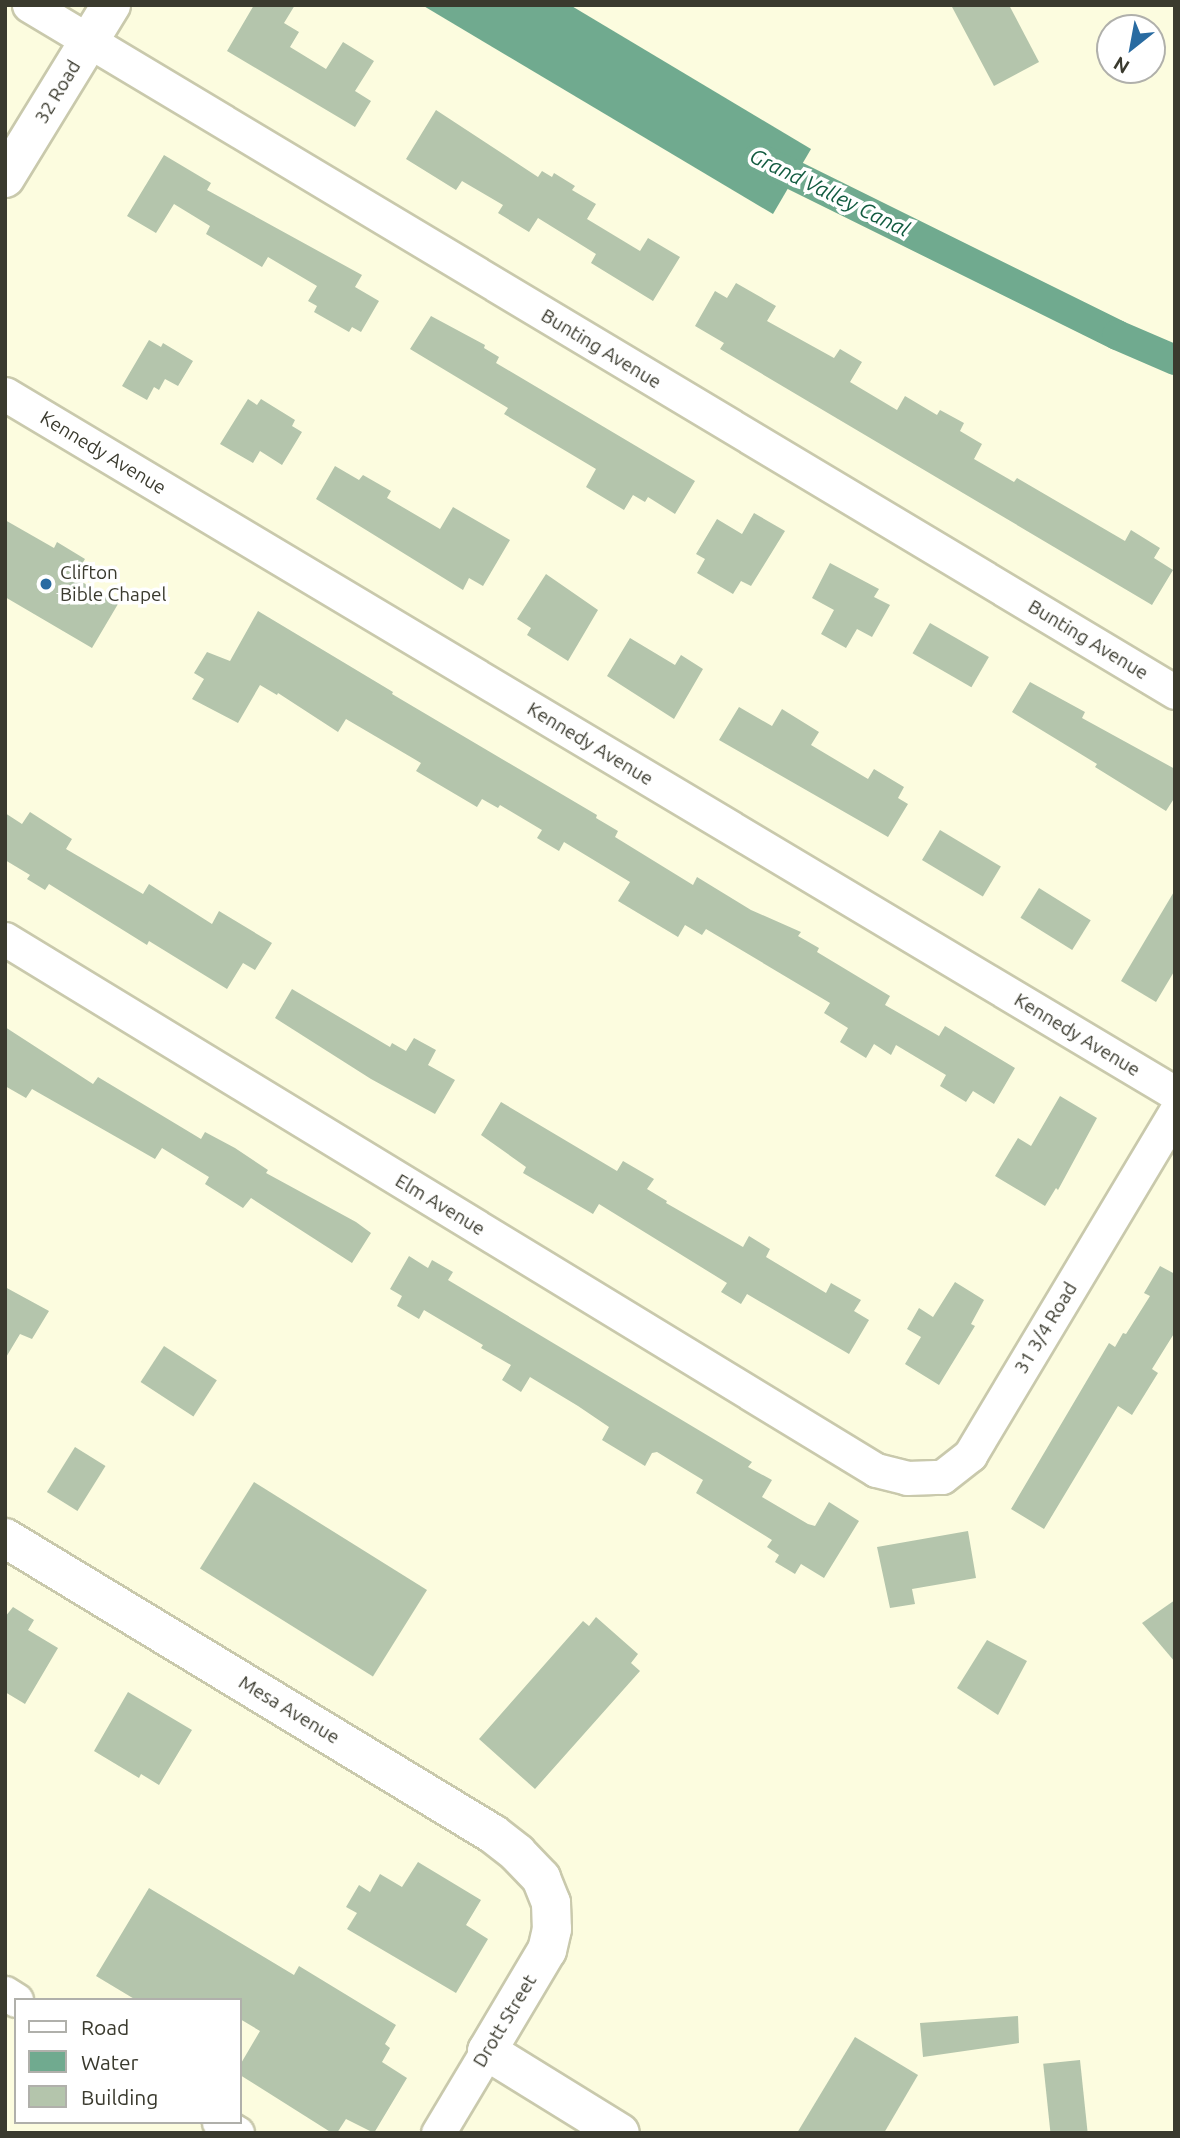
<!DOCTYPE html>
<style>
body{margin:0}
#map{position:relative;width:1180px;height:2138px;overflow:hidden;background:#fcfcdf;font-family:Ubuntu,sans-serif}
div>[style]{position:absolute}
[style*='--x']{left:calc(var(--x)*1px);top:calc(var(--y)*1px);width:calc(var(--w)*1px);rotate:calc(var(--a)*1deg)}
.water>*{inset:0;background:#70aa8f}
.canal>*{height:30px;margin:-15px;padding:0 15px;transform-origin:15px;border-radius:15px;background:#70aa8f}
.building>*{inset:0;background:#b4c5ac;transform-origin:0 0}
.roads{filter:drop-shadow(2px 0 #c9c9ac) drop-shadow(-2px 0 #c9c9ac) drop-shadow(0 2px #c9c9ac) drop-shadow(0 -2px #c9c9ac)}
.minor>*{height:33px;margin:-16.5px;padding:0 16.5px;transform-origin:16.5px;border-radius:16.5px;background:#fff}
.tertiary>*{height:38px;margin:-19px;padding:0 19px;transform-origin:19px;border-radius:19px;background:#fff}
.primary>*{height:38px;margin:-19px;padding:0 19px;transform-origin:19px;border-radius:19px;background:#fff}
.dots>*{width:19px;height:19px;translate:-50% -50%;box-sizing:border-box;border:4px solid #fff;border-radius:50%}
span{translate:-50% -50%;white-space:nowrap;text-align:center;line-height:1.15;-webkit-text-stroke:7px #fff;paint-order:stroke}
.street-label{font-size:19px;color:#3a3a2e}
.poi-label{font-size:19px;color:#3a3a2e}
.left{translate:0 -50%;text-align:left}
.water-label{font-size:21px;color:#125b40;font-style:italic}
.frame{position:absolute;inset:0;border:7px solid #3a3a2e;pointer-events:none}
.legend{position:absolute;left:14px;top:1998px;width:228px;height:126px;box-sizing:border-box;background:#fff;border:2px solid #b0b0ab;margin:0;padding:9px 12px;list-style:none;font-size:21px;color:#3a3a2e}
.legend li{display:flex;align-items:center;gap:14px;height:35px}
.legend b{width:35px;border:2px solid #b0b0ab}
.north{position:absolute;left:1096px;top:14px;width:70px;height:70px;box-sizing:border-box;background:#fff;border:2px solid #b0b0ab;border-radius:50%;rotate:211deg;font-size:19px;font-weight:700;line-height:28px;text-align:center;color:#3a3a2e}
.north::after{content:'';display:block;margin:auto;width:24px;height:32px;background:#296ba1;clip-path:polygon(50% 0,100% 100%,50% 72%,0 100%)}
</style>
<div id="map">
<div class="water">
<div style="clip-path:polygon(422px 5px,570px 5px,811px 149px,773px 214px)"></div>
</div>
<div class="canal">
<div style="--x:759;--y:158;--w:399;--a:26.3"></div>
<div style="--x:1117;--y:335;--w:63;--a:23.3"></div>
</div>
<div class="building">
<div style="clip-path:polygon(254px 5px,295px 5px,284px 23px,299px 32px,290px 47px,326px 69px,343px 42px,374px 61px,355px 91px,371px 101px,355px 127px,227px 51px)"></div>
<div style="clip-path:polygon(951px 5px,1009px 5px,1039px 62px,994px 86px)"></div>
<div style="clip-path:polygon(436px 110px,538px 177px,542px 171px,552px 177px,554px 173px,575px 186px,572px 190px,596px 204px,587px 219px,640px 251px,648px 238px,680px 257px,653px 301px,591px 263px,596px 254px,538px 218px,529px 232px,498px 213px,503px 205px,462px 181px,456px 190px,406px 159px)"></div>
<div style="clip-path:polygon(164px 155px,211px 183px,207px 190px,362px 275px,355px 287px,379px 301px,361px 332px,352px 327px,349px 332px,314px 312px,317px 306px,308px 301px,317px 286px,268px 257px,262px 267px,206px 234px,210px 226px,174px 204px,156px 233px,127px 216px)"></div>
<div style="clip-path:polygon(736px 283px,776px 306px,767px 321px,834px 358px,840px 349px,862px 362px,850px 382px,897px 410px,905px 396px,937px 415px,940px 410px,964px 423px,960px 431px,982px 444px,974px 459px,1014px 482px,1017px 478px,1125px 541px,1131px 530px,1160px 548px,1154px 558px,1173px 570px,1152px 605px,720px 349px,724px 343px,695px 326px,715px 291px,727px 298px)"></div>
<div style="clip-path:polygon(431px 316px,485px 345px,484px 348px,499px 357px,496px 363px,695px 481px,675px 514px,648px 497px,645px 502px,633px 495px,624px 510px,586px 487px,596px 469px,504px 414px,508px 408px,410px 349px)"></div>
<div style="clip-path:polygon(149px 340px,161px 347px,163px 343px,193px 361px,178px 386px,165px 379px,159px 390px,154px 387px,147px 400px,122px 386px)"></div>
<div style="clip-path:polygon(248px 399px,257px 405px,261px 399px,295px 420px,292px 426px,302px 432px,282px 465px,260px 451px,253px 463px,220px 444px)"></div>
<div style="clip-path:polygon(335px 466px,359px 480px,363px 475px,391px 491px,387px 498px,440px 529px,453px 507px,510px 540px,483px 586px,469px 578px,463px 590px,316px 499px)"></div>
<div style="clip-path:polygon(754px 513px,785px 531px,751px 586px,741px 581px,733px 594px,697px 573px,705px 559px,696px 554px,717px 519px,742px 534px)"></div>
<div style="clip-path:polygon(5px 520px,54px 548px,57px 542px,85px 559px,74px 577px,118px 604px,92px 648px,5px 597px)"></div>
<div style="clip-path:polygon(830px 563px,879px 589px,874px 597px,890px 605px,872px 637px,857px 629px,846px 648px,821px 634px,834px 610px,812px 598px)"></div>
<div style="clip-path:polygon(546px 574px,598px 610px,568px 661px,527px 635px,531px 628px,517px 619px)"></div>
<div style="clip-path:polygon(258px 611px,393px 692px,392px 694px,597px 815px,596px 818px,618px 831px,615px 837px,693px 885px,697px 877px,751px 910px,801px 932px,798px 936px,819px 948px,817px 952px,890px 996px,885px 1005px,939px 1036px,945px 1026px,1015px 1068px,994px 1104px,973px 1091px,966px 1102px,940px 1086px,946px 1075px,896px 1045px,891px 1055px,874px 1044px,866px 1058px,840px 1042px,848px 1028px,824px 1013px,830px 1003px,706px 929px,702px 935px,685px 925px,678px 937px,618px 901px,630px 882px,564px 842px,559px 851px,537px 838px,542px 830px,500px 805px,498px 808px,482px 799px,477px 807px,416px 771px,421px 763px,346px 719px,338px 732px,278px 693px,277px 695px,260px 685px,238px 723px,192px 699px,204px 679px,194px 673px,207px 652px,230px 661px)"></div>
<div style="left:930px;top:623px;width:68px;height:35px;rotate:30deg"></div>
<div style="clip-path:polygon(630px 638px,675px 665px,681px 655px,703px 669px,674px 719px,607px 676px)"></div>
<div style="clip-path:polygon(1030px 682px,1085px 712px,1082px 718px,1175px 769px,1175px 797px,1166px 811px,1095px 767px,1097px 764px,1012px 712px)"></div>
<div style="clip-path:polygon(739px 707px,772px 726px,782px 709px,819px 732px,811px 745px,868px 779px,874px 769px,904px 787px,898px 798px,908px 804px,888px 837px,719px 740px)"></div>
<div style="clip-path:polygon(30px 812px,72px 839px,66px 849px,143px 894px,149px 884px,212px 924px,219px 911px,272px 943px,255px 970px,243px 963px,227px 989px,149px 941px,147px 945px,49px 884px,45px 890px,27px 879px,30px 875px,5px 860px,5px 813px,22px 824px)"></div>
<div style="left:940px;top:830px;width:71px;height:35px;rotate:31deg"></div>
<div style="left:1039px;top:888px;width:61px;height:35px;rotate:32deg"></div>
<div style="clip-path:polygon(1175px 890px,1175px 970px,1156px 1002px,1121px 981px)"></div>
<div style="clip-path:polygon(292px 989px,390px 1047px,392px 1043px,406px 1051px,414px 1038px,436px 1050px,428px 1065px,455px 1080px,435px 1114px,371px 1079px,275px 1018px)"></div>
<div style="clip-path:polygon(5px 1027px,93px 1084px,98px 1077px,201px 1139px,205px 1132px,235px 1148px,268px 1170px,266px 1173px,356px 1222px,371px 1233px,352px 1263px,251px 1198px,243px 1208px,205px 1184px,209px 1177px,162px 1148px,155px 1159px,32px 1089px,26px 1098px,5px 1086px)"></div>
<div style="clip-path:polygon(1060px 1096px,1097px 1118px,1058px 1190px,1056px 1188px,1045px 1206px,995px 1176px,1018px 1138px,1031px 1146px)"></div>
<div style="clip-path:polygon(501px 1102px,617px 1171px,623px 1161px,654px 1179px,647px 1189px,667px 1201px,666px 1203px,743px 1247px,749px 1236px,770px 1249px,766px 1257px,826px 1293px,831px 1283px,861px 1300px,854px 1311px,869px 1320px,849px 1354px,747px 1294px,741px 1304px,721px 1292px,727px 1283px,599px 1204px,593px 1214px,523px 1173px,526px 1167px,481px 1135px)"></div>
<div style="clip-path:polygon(409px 1256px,428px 1268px,432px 1260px,453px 1272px,448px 1280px,752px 1462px,748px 1467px,772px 1480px,762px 1497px,808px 1524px,815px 1526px,829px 1502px,859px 1521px,824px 1578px,801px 1564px,795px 1574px,775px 1562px,779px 1555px,767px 1547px,772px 1540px,696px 1493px,703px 1480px,657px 1452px,652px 1453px,645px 1466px,602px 1440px,609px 1427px,578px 1406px,530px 1377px,521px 1392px,502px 1380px,511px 1365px,481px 1348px,483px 1345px,424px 1310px,419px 1319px,397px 1306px,402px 1296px,390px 1289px)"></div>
<div style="clip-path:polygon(1160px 1266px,1175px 1274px,1175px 1332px,1152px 1369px,1158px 1373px,1132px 1415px,1118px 1406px,1044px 1529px,1011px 1509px,1109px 1343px,1115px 1347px,1123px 1333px,1126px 1334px,1150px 1296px,1144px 1293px)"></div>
<div style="clip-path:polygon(955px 1282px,984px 1300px,971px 1324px,975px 1326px,939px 1385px,905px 1364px,921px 1337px,907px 1329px,919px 1308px,933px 1317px)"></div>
<div style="clip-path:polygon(5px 1287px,49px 1311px,32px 1339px,20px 1334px,5px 1359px)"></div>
<div style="left:164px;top:1346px;width:63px;height:43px;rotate:33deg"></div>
<div style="left:75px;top:1447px;width:36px;height:53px;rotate:32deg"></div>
<div style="left:254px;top:1482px;width:204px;height:102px;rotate:32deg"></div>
<div style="clip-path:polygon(968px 1531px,976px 1578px,912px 1589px,915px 1604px,890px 1608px,877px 1547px)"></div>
<div style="clip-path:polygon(1175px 1600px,1175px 1662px,1142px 1623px)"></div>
<div style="clip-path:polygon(13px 1607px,34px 1620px,28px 1630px,58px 1648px,25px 1704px,5px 1692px,5px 1617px)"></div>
<div style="clip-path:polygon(596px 1617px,638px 1654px,631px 1663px,640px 1671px,535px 1789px,479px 1739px,583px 1621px,589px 1626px)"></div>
<div style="clip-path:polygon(987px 1640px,1027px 1661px,998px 1715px,957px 1688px)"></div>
<div style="clip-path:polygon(128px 1692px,192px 1730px,159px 1785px,141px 1774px,139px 1778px,94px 1751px)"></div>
<div style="clip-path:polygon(418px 1862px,481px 1900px,466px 1925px,488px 1939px,456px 1993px,347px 1929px,357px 1913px,346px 1907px,359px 1885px,370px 1892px,380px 1874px,402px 1887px)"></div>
<div style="clip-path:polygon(149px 1888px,294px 1975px,299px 1966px,396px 2025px,385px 2044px,390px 2048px,382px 2062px,407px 2078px,374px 2133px,346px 2119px,337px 2133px,332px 2133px,240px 2075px,240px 2065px,260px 2031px,240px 2019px,240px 2000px,136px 2000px,96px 1976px)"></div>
<div style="clip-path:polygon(1018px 2016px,1019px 2043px,923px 2057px,920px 2023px)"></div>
<div style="clip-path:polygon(855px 2037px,918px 2075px,884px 2133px,797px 2133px)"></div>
<div style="left:1080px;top:2060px;width:73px;height:37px;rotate:84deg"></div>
</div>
<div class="roads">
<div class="minor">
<div style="--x:29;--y:5;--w:1336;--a:30.94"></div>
<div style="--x:5;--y:394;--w:1363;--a:30.86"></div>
<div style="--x:5;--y:939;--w:1020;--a:31.37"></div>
<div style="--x:876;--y:1470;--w:32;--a:14"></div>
<div style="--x:907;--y:1478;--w:35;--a:-2"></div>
<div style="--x:942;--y:1477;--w:36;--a:-38"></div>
<div style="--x:970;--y:1455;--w:399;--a:-59.1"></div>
<div style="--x:5;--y:1993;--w:13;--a:32"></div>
<div style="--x:219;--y:2122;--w:21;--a:31"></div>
<div style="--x:438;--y:2133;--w:96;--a:-59.1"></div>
</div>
<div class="tertiary">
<div style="--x:5;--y:1538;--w:571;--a:31.24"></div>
<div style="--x:493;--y:1834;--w:31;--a:38"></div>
<div style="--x:517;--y:1853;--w:35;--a:46"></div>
<div style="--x:541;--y:1878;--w:27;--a:68"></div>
<div style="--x:551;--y:1903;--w:26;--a:88"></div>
<div style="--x:552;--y:1929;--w:22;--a:103"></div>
<div style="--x:547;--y:1950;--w:117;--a:120.7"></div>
<div style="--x:487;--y:2051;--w:156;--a:31.7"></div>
</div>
<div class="primary">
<div style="--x:5;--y:178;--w:203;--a:-58.5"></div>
</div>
</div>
<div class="dots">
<div style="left:46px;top:584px;background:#296ba1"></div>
</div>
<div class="street-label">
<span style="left:58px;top:92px;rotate:-59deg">32 Road</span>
<span style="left:601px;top:349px;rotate:31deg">Bunting Avenue</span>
<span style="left:103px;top:453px;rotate:31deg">Kennedy Avenue</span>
<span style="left:1088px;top:640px;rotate:31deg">Bunting Avenue</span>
<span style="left:590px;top:744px;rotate:31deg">Kennedy Avenue</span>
<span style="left:1077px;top:1035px;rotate:31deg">Kennedy Avenue</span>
<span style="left:440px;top:1205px;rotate:31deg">Elm Avenue</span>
<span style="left:1046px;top:1328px;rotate:-59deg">31 3/4 Road</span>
<span style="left:289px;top:1710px;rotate:31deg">Mesa Avenue</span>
<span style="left:505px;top:2021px;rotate:-59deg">Drott Street</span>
</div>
<div class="poi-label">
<span class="left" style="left:60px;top:584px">Clifton<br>Bible Chapel</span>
</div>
<div class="water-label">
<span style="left:830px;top:192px;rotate:26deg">Grand Valley Canal</span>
</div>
<div class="frame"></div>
<ul class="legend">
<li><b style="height:9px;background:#fff"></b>Road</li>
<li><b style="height:19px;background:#70aa8f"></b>Water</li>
<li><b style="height:19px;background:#b4c5ac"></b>Building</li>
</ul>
<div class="north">N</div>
</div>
